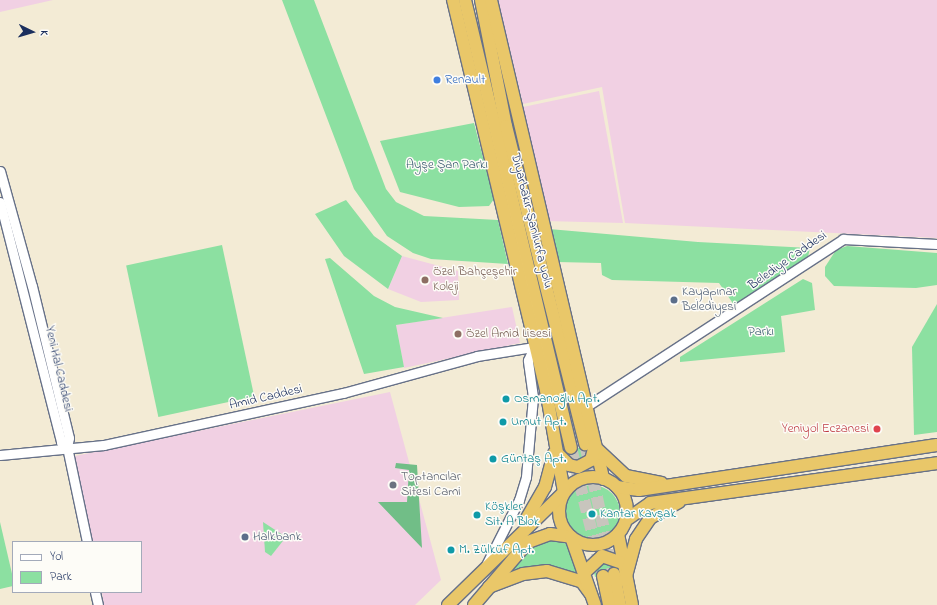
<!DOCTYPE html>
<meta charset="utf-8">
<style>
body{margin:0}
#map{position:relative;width:937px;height:605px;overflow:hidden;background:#f3ebd5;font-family:"Indie Flower",sans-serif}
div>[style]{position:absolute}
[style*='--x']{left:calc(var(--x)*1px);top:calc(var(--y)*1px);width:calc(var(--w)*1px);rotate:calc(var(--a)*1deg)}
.built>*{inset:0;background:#f1d0e3}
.green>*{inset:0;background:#8ce0a1;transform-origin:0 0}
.round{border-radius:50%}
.forest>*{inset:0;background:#71be87}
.trunk-tunnel>*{height:12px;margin-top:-6px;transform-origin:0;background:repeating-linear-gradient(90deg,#c8c5bd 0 12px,transparent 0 18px)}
.roads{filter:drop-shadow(1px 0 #677188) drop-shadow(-1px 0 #677188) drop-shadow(0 1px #677188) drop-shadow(0 -1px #677188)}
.tertiary>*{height:9px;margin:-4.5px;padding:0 4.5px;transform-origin:4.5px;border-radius:4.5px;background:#fff}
.trunk>*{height:12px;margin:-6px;padding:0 6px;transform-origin:6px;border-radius:6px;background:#e9c769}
.trunk>.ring{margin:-6px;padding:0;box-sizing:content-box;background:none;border:12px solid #e9c769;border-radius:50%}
.dots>*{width:11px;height:11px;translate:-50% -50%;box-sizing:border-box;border:2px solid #fdfcf7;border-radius:50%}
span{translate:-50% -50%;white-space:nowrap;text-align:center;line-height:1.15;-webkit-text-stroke:3px #fdfcf7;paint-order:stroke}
.shop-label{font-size:13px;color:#366cbe}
.left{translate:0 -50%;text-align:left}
.park-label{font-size:13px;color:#375b6f}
.street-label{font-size:13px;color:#1b2f5e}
.education-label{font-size:13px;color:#785e54}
.service-label{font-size:13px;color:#4e5e75}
.culture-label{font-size:13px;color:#0d838f}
.health-label{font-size:13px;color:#be3a42}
.right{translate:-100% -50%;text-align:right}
.worship-label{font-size:13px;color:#5b616d}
.legend{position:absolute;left:12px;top:541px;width:130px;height:52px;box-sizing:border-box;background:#fdfcf7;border:1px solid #a3aaba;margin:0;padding:5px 7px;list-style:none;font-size:12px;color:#1b2f5e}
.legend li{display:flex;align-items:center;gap:8px;height:20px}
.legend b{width:20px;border:1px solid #a3aaba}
.north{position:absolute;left:12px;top:12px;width:40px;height:40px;-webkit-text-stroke:3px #fdfcf7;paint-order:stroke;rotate:95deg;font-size:11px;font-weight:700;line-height:16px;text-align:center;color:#1b2f5e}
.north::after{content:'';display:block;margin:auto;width:14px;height:18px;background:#1b2f5e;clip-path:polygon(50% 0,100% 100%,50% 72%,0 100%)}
</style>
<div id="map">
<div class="built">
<div style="clip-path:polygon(0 0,53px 0,0 12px)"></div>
<div style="clip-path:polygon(498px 0,937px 0,937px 238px,625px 223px,602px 87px,523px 104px)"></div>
<div style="clip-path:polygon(599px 91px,623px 223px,545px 221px,523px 107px)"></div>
<div style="clip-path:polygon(402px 256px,458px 271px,459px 300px,421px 302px,388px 289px)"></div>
<div style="clip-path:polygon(512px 307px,520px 343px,404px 368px,396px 325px)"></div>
<div style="clip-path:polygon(390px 392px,441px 580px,415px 605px,104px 605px,102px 592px,141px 592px,141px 542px,92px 542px,75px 456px)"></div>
</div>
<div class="green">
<div style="clip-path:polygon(282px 0,314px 0,386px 189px,396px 202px,424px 216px,498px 220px,508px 264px,431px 259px,413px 253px,387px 236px,354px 189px)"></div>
<div style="clip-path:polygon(474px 123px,494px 199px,489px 206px,459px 207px,400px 192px,380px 141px)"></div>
<div style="clip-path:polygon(346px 200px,374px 236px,402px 256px,388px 289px,344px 256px,315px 214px)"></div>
<div style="clip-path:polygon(549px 229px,698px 242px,810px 248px,808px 257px,734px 305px,719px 283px,612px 280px,602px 275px,601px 263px,557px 262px)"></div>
<div style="left:222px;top:245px;width:155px;height:98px;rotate:78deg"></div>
<div style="clip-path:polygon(847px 246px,937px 253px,937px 285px,916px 288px,834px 286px,825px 276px,825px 267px,836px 250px)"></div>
<div style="clip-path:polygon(330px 258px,374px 296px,395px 307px,443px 318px,396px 325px,404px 367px,364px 374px,325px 259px)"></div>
<div style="clip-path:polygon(803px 279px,812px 283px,815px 310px,781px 316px,785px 352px,680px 362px,680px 357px)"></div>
<div style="clip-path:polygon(937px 304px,937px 432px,914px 435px,912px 347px)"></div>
<div style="clip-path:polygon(590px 445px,585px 458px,579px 461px,568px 457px,566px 451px)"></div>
<div class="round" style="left:564px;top:485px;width:56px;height:56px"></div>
<div style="clip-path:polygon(0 522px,13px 578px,13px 586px,0 589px)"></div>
<div style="clip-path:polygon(263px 522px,286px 537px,271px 556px,265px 552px)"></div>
<div style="clip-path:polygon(550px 539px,567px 544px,582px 576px,542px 566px,517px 569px,500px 576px,525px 552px)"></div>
<div style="clip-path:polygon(601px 561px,617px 566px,618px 571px,595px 577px,594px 572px)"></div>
</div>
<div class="forest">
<div style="clip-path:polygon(396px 463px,417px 465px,422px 548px,378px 502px,407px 502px,409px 470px,395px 468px)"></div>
</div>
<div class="trunk-tunnel">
<div style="--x:585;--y:444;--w:133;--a:77.4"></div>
<div style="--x:571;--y:448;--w:132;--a:76"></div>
</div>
<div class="roads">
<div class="tertiary">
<div style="--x:0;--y:171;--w:119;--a:74.5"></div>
<div style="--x:32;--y:286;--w:156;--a:76.3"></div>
<div style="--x:69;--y:438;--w:9;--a:103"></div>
<div style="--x:0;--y:202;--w:248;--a:75.7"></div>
<div style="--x:61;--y:442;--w:8;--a:40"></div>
<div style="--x:67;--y:447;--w:97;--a:78.1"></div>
<div style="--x:587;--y:406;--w:306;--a:-33.1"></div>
<div style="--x:843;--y:239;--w:94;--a:3"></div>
<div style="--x:0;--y:455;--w:104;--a:-5.5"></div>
<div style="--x:104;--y:445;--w:245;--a:-12.3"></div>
<div style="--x:343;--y:393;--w:139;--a:-15.4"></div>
<div style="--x:477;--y:356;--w:58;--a:-9"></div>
<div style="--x:486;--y:565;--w:73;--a:-63.1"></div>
<div style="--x:519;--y:500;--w:24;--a:-73"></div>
<div style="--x:526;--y:477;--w:80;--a:-85"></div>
<div style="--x:533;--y:397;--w:37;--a:-98"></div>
<div style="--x:528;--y:360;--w:14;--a:-65"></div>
<div style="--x:95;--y:592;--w:13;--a:77"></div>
</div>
<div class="trunk">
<div style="--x:465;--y:0;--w:460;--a:76.7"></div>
<div style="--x:481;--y:0;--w:128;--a:78.8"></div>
<div style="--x:506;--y:126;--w:328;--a:76"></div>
<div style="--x:491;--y:0;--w:492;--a:76.8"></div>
<div style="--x:598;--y:450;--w:38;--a:43"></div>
<div style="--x:626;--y:476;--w:36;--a:11"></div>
<div style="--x:558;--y:454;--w:16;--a:45"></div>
<div style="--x:569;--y:465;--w:9;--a:13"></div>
<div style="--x:578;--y:467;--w:15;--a:-28"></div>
<div style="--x:591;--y:460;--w:16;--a:-75"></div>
<div class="ring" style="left:559px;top:477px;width:56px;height:56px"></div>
<div style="--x:617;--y:487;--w:22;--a:8"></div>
<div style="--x:639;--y:490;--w:301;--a:-8.6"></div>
<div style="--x:527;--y:518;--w:36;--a:-60"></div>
<div style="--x:545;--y:487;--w:35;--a:-75"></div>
<div style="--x:626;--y:520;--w:29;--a:-35"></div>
<div style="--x:650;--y:503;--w:290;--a:-7.9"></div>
<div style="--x:618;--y:534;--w:72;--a:78.8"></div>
<div style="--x:585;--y:572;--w:23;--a:-43"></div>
<div style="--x:602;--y:556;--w:21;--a:19"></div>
<div style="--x:614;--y:574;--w:32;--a:79"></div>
<div style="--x:603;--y:576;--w:30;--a:78"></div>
<div style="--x:625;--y:580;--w:42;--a:-75"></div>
<div style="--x:636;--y:539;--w:25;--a:-56"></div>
<div style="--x:650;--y:518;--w:33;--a:-29"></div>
<div style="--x:489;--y:587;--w:36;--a:-21"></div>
<div style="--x:523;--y:574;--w:24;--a:-7"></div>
<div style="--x:547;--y:571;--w:37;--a:17"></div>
<div style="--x:582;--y:582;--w:14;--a:54"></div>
<div style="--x:448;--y:605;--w:162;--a:-44.2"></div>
<div style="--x:564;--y:492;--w:104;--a:-100"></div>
<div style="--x:546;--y:390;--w:401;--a:-103.4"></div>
<div style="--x:474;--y:605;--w:83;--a:-49.4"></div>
<div style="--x:528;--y:542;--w:23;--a:-20"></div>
<div style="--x:550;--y:534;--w:21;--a:8"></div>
<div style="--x:571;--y:537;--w:72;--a:70.6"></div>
</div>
</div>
<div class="dots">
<div style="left:437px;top:80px;background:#3f7fe0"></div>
<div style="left:425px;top:280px;background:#8d6e63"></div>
<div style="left:674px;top:300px;background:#5c6f8a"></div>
<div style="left:458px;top:334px;background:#8d6e63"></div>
<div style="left:506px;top:399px;background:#0f9aa8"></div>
<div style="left:503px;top:422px;background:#0f9aa8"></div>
<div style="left:877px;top:429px;background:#e0444e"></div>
<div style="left:493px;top:459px;background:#0f9aa8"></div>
<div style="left:393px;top:485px;background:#6b7280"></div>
<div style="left:592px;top:514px;background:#0f9aa8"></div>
<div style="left:477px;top:515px;background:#0f9aa8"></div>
<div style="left:245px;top:537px;background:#5c6f8a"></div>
<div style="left:451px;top:550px;background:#0f9aa8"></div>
</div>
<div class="shop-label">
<span class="left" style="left:445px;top:80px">Renault</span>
</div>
<div class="park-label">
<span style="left:447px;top:165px">Ayşe Şan Parkı</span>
<span style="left:761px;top:332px">Parkı</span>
</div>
<div class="street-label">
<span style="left:531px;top:221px;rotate:76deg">Diyarbakır-Şanlıurfa yolu</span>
<span style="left:788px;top:261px;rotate:-35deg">Belediye Caddesi</span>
<span style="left:58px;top:369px;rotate:77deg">Yeni Hal Caddesi</span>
<span style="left:266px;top:398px;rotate:-13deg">Amid Caddesi</span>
</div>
<div class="education-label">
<span class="left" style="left:433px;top:280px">Özel Bahçeşehir<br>Koleji</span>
<span class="left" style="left:466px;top:334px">Özel Amid Lisesi</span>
</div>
<div class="service-label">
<span class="left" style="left:682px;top:300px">Kayapınar<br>Belediyesi</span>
<span class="left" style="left:253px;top:537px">Halkbank</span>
</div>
<div class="culture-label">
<span class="left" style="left:514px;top:399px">Osmanoğlu Apt.</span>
<span class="left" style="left:511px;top:422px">Umut Apt.</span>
<span class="left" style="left:501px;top:459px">Güntaş Apt.</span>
<span class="left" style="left:485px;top:515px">Köşkler<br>Sit. A Blok</span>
<span class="left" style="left:600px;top:514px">Kantar Kavşak</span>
<span class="left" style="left:459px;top:550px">M. Zülküf Apt.</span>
</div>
<div class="health-label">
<span class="right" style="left:869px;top:429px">Yeniyol Eczanesi</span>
</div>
<div class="worship-label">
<span class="left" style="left:401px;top:485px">Toptancılar<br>Sitesi Cami</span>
</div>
<ul class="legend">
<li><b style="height:5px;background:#fff"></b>Yol</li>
<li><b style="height:11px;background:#8ce0a1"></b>Park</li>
</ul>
<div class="north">K</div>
</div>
